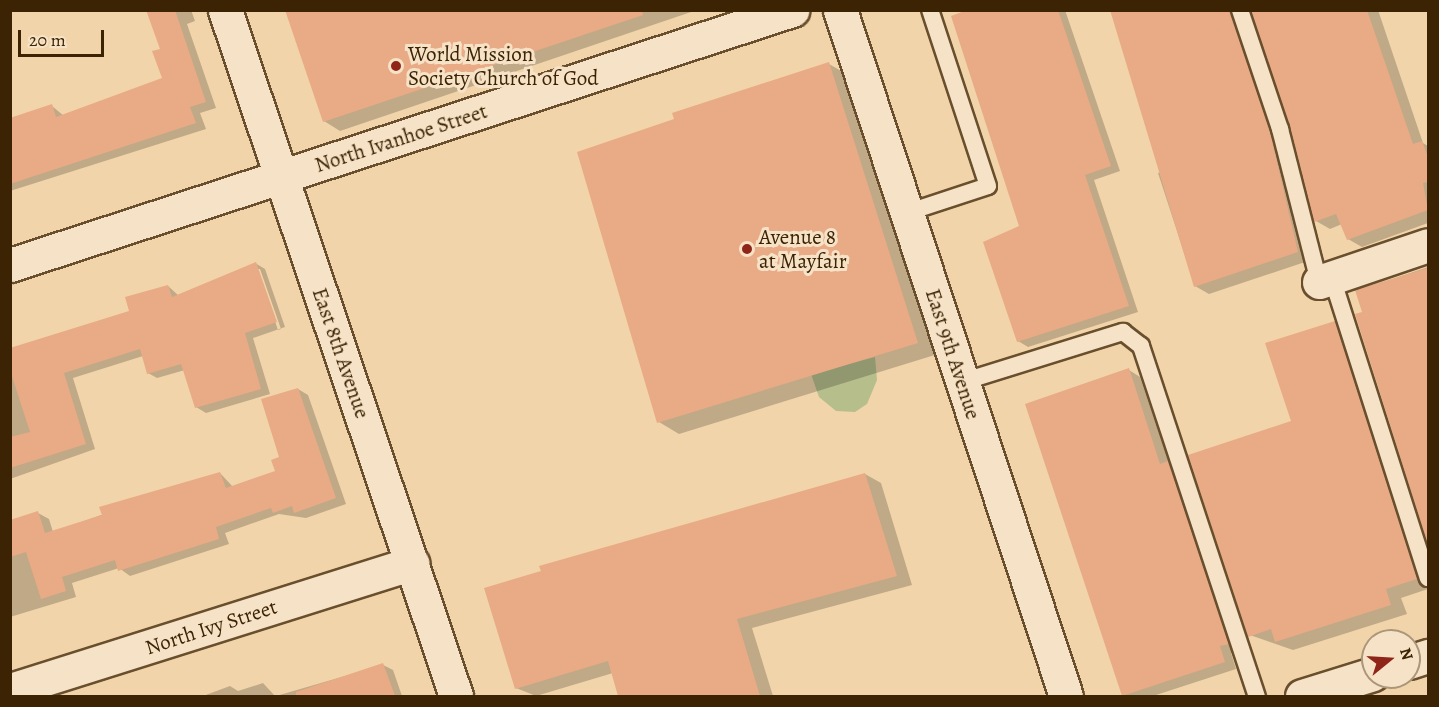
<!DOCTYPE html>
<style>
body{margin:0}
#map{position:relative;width:1439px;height:707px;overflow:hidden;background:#f1d4a9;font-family:Alegreya,serif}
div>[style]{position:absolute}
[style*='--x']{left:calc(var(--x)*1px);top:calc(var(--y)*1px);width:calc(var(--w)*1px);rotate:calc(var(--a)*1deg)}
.green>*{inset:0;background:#b6be8b}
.shadow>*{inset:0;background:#0003}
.building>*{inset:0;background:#e9aa86}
.roads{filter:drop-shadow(2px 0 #694f2d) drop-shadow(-2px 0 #694f2d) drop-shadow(0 2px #694f2d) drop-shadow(0 -2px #694f2d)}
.lane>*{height:16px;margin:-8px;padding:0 8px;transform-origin:8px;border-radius:8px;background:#f6e3c7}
.street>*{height:33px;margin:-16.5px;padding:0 16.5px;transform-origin:16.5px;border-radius:16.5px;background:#f6e3c7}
.secondary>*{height:33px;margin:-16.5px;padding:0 16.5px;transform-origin:16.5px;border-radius:16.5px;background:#f6e3c7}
.dots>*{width:16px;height:16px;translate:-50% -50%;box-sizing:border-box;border:3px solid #f6e3c7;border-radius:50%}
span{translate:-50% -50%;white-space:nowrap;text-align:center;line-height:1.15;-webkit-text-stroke:6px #f6e3c7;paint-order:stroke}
.poi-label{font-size:21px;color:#3c2304}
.left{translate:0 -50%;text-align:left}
.street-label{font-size:21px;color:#3c2304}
.frame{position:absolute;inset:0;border:12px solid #3c2304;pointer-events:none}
.north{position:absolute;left:1361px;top:629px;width:60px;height:60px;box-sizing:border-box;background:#f6e3c7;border:2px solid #ac9679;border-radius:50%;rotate:72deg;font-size:16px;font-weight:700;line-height:24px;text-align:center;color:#3c2304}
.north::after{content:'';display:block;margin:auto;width:21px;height:27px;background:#8f2418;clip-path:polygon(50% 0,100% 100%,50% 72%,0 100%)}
.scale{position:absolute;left:18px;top:30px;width:86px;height:27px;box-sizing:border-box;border:3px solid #3c2304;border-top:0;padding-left:8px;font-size:18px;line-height:21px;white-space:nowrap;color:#3c2304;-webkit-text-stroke:4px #f6e3c7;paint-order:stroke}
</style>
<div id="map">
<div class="green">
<div style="clip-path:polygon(875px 357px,877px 380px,867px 404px,855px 412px,836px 411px,819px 397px,811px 374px)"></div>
</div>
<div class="shadow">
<div style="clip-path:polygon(149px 10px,191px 10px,195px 21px,187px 24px,216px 108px,200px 113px,206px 129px,10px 191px,10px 120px,52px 106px,64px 116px,163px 79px,162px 50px)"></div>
<div style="clip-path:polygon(286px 10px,697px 10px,340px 131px,324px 121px)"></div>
<div style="clip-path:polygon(974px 10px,1065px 10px,1120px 171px,1094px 180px,1138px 312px,1028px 347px,1018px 341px,1021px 227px)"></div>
<div style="clip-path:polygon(1112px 10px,1249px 10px,1311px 260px,1209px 294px,1195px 286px,1158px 173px,1165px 171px)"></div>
<div style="clip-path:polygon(1253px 10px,1378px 10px,1423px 143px,1428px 146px,1428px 223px,1362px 247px,1348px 239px,1342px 224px,1330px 229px,1316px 221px)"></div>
<div style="clip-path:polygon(829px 64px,850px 76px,938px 354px,679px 434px,659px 422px)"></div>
<div style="clip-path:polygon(evenodd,255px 263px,265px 269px,285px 327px,253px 338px,270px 394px,206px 413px,196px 407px,185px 370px,157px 378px,148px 373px,143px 356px,73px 378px,95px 449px,10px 479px,10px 350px,131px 312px,168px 286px,179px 296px,255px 263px,257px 269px,260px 269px,281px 329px,278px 330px,257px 269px)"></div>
<div style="clip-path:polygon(1428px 267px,1428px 540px,1357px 315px,1364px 313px,1357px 291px)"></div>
<div style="clip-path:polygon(1335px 322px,1351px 332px,1428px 589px,1401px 598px,1407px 614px,1293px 650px,1250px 635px,1293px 422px)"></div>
<div style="clip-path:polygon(1129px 370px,1140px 377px,1169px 463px,1180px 470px,1239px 650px,1231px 653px,1236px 669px,1153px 696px,1123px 695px)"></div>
<div style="clip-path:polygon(298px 389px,308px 395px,346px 504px,306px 518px,279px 514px,225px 533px,229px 544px,130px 576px,119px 568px,72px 583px,76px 597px,10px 617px,10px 522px,38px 513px,49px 519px,53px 532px,220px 473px,233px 487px,277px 472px)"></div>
<div style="clip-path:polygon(865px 474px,881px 483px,912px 585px,752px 628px,773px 696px,620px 696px,613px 673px,536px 696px,516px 688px)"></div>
<div style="clip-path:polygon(383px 665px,393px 670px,402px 696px,276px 696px)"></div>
<div style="clip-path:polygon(263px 683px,275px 696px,203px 696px,230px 686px,238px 691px)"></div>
</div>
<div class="building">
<div style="clip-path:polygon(146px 10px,175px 10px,206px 102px,190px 107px,196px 123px,10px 184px,10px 118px,52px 104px,56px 117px,162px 78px,152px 51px,160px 49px)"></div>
<div style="clip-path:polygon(285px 10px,642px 10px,643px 15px,323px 122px)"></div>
<div style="clip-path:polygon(967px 10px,1058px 10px,1111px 166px,1085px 175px,1129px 306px,1017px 342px,983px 242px,1019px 226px,951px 16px)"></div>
<div style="clip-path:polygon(1110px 10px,1230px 10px,1270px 132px,1298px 252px,1194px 287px)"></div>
<div style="clip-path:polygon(1251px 10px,1367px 10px,1413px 144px,1422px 141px,1428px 157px,1428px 182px,1423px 183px,1428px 210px,1347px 240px,1336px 214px,1314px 222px)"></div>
<div style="clip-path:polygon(829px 62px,918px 343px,657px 423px,577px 152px,674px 119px,672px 113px)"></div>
<div style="clip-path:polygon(256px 262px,277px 322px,245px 333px,261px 389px,195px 408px,181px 364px,147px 374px,140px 349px,64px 373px,86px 444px,10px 468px,10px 437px,30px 432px,10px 370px,10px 348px,129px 311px,125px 297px,168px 285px,172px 297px)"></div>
<div style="clip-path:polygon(1428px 268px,1428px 545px,1355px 314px,1362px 312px,1355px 290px)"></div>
<div style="clip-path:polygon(1335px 321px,1417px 579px,1386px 589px,1391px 605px,1275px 642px,1271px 629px,1248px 637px,1188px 455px,1291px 421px,1265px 343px)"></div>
<div style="clip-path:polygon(1129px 368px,1160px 464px,1168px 461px,1229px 644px,1220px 646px,1225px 662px,1122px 696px,1025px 404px)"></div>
<div style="clip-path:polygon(298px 388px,336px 498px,294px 513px,292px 506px,273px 513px,271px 508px,216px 527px,219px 539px,118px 571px,115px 560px,62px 577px,66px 591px,41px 599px,26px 552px,10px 557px,10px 520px,38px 511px,45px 533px,102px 515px,99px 507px,220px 472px,226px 488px,275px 471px,271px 460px,279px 457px,261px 399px)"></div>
<div style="clip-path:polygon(865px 473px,897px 576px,737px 619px,760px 696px,618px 696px,608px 661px,515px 689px,484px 588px,541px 571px,539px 566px)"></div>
<div style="clip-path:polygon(383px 663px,395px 696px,296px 696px,296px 692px)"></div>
</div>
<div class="roads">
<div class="lane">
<div style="--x:1240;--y:10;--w:126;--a:71.4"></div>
<div style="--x:1280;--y:129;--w:158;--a:75.7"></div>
<div style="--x:906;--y:213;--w:86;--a:-18.2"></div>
<div style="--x:988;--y:186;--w:185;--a:-108.2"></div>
<div style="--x:1332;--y:278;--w:315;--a:72.3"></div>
<div style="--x:962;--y:382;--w:169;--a:-17.3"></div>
<div style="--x:1123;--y:332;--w:23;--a:38"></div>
<div style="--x:1141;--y:346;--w:369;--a:71.7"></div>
</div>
<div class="street">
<div style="--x:840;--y:10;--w:722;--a:71.77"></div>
<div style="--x:10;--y:265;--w:823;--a:-18.06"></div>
<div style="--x:1319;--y:282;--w:115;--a:-18.7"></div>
<div style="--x:1409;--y:662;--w:20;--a:-18"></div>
<div style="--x:10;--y:690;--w:422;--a:-17.5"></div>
<div style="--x:1302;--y:696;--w:74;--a:-17.2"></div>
</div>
<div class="secondary">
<div style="--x:225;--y:10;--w:724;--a:71.39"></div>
</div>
</div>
<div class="dots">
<div style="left:396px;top:66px;background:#8f2418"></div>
<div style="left:747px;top:249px;background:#8f2418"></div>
</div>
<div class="poi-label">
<span class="left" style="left:408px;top:66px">World Mission<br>Society Church of God</span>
<span class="left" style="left:759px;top:249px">Avenue 8<br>at Mayfair</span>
</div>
<div class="street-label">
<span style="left:401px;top:138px;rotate:-18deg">North Ivanhoe Street</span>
<span style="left:341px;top:353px;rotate:71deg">East 8th Avenue</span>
<span style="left:953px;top:354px;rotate:72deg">East 9th Avenue</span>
<span style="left:211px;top:627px;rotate:-18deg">North Ivy Street</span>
</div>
<div class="frame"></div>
<div class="north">N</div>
<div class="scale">20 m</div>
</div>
